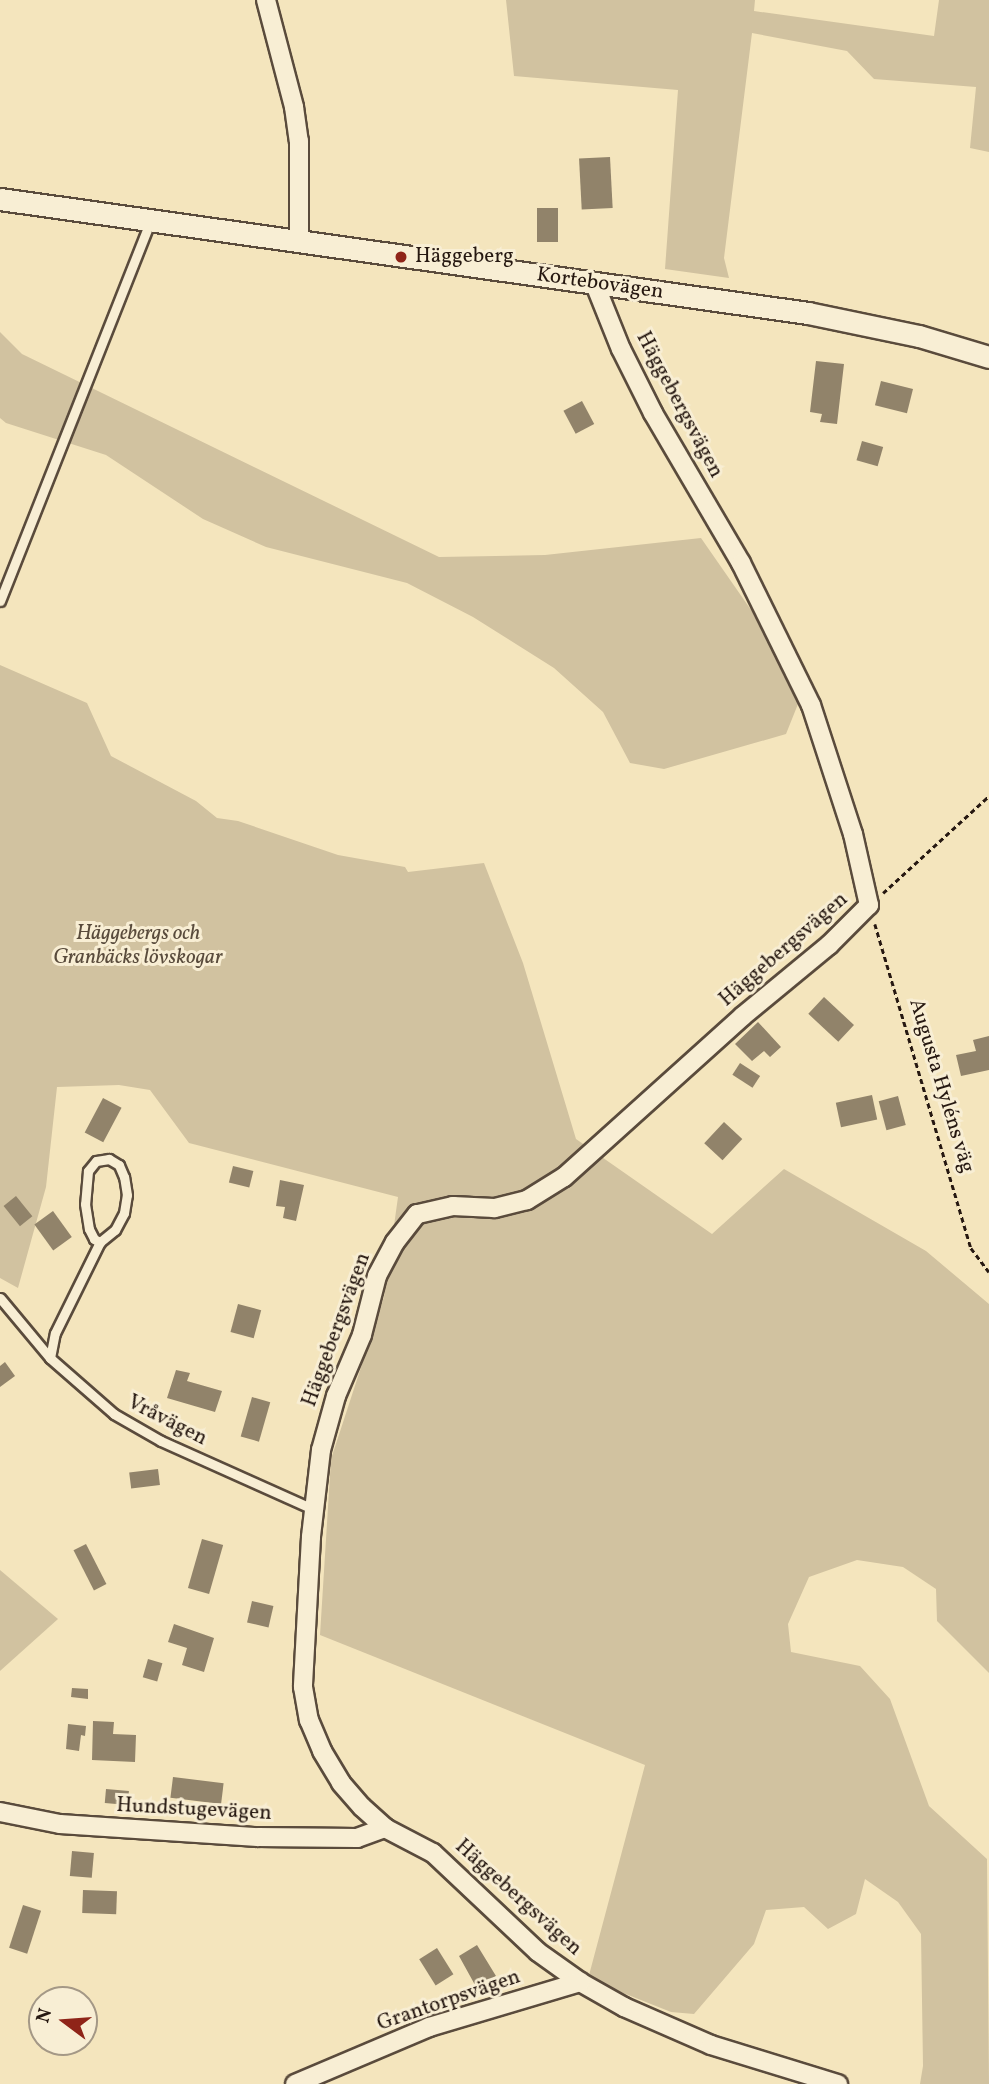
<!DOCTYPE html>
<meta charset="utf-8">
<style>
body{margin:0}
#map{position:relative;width:989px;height:2084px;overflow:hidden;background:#f4e5bd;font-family:Vollkorn,serif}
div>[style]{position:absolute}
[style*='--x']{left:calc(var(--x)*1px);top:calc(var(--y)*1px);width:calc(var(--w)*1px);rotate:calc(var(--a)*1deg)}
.green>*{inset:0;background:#d1c2a0}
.building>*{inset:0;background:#91836a;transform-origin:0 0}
.path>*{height:2.5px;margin-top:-1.25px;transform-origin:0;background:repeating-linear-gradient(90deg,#261811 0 5px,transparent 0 8.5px)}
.roads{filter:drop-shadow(2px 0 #5a4b3c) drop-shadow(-2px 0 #5a4b3c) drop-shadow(0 2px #5a4b3c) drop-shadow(0 -2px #5a4b3c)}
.service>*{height:9px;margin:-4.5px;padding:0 4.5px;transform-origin:4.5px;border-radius:4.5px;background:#f8eed4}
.minor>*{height:18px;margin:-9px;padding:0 9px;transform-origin:9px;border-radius:9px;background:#f8eed4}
.tertiary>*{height:21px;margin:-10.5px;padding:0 10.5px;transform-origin:10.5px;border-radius:10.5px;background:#f8eed4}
.dots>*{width:19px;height:19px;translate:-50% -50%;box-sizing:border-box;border:4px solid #f8eed4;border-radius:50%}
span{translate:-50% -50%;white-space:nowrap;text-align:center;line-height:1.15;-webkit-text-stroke:6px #f8eed4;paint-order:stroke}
.poi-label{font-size:21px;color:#261811}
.left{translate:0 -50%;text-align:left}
.street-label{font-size:21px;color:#261811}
.park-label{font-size:21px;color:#594b3c;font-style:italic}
.north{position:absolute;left:28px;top:1986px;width:70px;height:70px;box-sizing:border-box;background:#f8eed4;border:2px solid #a49886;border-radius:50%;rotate:286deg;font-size:19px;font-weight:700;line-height:28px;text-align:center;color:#261811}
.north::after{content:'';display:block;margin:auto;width:24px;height:32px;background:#8f2418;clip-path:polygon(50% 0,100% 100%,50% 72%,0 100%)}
</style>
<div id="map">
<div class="green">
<div style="clip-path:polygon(506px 0,755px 0,754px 11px,934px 36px,939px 0,989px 0,989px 152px,970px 148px,976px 87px,874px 79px,847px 51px,752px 33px,724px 258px,729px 278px,665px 269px,678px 90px,514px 76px)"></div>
<div style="clip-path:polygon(0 332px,22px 354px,439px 557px,545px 555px,701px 538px,758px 620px,798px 704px,786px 734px,664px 769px,630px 763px,603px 712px,554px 668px,473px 617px,407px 583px,266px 547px,203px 519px,106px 455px,6px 423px,0 418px)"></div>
<div style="clip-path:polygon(0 665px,87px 703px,111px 756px,196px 801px,217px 818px,238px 821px,338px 855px,405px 867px,408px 872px,484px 863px,523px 963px,576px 1139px,712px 1234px,784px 1169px,926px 1251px,989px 1304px,989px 1673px,937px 1621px,936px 1589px,903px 1567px,857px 1560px,809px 1577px,788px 1624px,791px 1652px,860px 1666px,890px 1699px,929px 1806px,987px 1859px,989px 2084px,920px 2084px,923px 2066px,921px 1934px,898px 1902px,865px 1879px,856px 1914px,828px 1929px,804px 1907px,766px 1910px,754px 1944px,694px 2014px,671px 2012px,588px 1979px,645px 1765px,320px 1635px,331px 1459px,384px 1297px,398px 1197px,189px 1143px,150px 1090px,119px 1085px,57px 1087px,46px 1187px,18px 1288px,0 1278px)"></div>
<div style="clip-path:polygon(0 1570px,58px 1619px,0 1671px)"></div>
</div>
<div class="building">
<div style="left:610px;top:157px;width:51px;height:31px;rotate:87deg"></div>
<div style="left:537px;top:208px;width:21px;height:34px"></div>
<div style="clip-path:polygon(816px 361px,844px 364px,837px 424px,820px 422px,822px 414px,810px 412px)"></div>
<div style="left:881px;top:381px;width:33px;height:25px;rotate:14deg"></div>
<div style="left:582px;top:401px;width:26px;height:21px;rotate:62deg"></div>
<div style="left:862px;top:441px;width:22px;height:20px;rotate:16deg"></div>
<div style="left:824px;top:997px;width:41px;height:23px;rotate:43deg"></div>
<div style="clip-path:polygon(758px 1022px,781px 1047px,770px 1057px,764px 1051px,752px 1061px,735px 1044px)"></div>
<div style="clip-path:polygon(989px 1036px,989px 1070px,961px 1076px,956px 1055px,976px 1051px,973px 1040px)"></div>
<div style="left:740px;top:1063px;width:24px;height:14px;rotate:33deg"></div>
<div style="left:872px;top:1095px;width:25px;height:37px;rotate:78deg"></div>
<div style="left:898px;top:1096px;width:30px;height:20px;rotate:75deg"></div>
<div style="left:103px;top:1098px;width:21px;height:39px;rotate:28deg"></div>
<div style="left:724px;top:1122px;width:25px;height:29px;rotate:43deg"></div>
<div style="left:233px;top:1166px;width:21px;height:17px;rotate:14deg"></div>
<div style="clip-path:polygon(280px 1180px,304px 1185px,296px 1221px,283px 1218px,285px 1207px,276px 1206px)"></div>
<div style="left:16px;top:1196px;width:26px;height:16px;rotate:51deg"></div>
<div style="left:53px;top:1211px;width:32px;height:23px;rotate:54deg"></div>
<div style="left:238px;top:1304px;width:24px;height:29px;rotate:15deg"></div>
<div style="clip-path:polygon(5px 1362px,15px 1376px,0 1387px,0 1366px)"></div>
<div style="clip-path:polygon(176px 1370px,190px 1373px,187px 1381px,222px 1391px,215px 1412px,167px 1398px)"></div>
<div style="left:252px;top:1397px;width:19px;height:41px;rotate:16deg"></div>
<div style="left:158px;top:1469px;width:16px;height:29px;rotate:83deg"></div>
<div style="left:202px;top:1539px;width:22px;height:51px;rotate:16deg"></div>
<div style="left:86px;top:1544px;width:45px;height:14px;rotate:63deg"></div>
<div style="left:252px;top:1601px;width:22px;height:22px;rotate:13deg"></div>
<div style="clip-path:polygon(174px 1624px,214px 1638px,204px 1672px,182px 1665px,187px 1648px,168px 1642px)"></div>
<div style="left:148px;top:1659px;width:15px;height:19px;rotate:16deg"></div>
<div style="clip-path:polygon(72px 1688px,88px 1689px,88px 1699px,71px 1697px)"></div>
<div style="clip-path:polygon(93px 1721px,114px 1722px,113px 1734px,136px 1735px,135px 1762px,92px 1760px)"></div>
<div style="clip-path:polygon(68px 1724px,86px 1726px,85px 1736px,81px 1735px,79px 1751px,66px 1749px)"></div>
<div style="left:173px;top:1777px;width:51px;height:21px;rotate:7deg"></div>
<div style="left:106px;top:1789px;width:23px;height:14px;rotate:5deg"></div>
<div style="left:72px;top:1851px;width:22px;height:25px;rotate:5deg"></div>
<div style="left:83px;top:1890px;width:34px;height:23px;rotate:2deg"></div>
<div style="left:23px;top:1905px;width:19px;height:45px;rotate:18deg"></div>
<div style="clip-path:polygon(477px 1945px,496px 1976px,488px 1981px,492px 1987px,480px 1994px,459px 1956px)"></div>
<div style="left:437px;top:1948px;width:31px;height:21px;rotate:58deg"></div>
</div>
<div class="path">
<div style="--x:883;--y:893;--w:144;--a:-42.5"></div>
<div style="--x:875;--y:924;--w:338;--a:73.5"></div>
<div style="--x:971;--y:1248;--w:30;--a:53"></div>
</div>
<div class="roads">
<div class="service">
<div style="--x:0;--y:601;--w:408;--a:-68.4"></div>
<div style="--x:0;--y:1298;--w:78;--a:50.2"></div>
<div style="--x:50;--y:1358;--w:85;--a:41.2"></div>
<div style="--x:114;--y:1414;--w:54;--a:29.9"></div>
<div style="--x:161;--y:1441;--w:167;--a:24.1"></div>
<div style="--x:50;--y:1358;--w:25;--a:-79"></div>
<div style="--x:55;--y:1333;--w:102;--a:-63.7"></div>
<div style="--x:100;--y:1242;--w:19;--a:-39"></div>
<div style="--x:115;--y:1230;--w:19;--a:-62"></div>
<div style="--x:124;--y:1213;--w:18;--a:-81"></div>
<div style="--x:127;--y:1195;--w:18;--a:-99"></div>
<div style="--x:124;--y:1177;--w:13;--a:-113"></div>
<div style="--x:119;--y:1165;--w:12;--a:-149"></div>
<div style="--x:109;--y:1159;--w:13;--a:171"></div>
<div style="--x:96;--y:1161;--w:13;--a:129"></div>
<div style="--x:88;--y:1171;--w:33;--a:95"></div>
<div style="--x:85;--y:1204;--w:25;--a:81"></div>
<div style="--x:89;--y:1229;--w:11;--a:63"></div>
<div style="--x:94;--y:1239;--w:7;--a:27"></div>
</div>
<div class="minor">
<div style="--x:266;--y:0;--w:111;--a:75.3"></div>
<div style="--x:294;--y:107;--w:34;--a:82"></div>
<div style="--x:299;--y:141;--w:99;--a:90"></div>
<div style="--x:594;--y:282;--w:72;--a:68.1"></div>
<div style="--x:621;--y:349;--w:72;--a:63.4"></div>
<div style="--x:653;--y:413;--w:174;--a:59.6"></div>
<div style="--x:741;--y:563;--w:158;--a:63.8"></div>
<div style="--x:811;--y:705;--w:136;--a:72"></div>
<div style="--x:853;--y:834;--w:73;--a:77.3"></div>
<div style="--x:869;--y:905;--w:57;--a:135"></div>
<div style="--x:829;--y:945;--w:112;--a:140.5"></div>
<div style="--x:743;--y:1016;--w:241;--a:138"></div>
<div style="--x:564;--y:1177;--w:44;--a:148.1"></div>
<div style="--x:527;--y:1200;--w:34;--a:166"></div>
<div style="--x:494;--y:1208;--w:41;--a:-177.2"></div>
<div style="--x:453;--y:1206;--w:37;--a:167"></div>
<div style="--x:417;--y:1214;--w:36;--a:128"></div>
<div style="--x:395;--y:1242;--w:38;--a:118"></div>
<div style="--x:377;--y:1276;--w:61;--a:104.3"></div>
<div style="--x:362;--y:1335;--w:66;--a:113.1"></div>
<div style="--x:336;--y:1396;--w:56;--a:105.5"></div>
<div style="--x:321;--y:1450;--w:88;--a:96.6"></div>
<div style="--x:311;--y:1537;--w:150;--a:93.1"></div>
<div style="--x:303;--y:1687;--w:34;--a:80"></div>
<div style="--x:309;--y:1720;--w:34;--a:67"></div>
<div style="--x:322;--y:1751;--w:37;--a:59"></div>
<div style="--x:341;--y:1783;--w:32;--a:49"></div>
<div style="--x:362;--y:1807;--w:31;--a:42"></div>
<div style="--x:385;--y:1828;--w:54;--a:27.5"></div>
<div style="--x:433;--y:1853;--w:144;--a:43.3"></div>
<div style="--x:538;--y:1952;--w:52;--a:35.5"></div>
<div style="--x:580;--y:1982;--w:51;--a:29.6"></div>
<div style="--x:624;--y:2007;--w:95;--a:23.6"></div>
<div style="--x:711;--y:2045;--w:133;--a:17.1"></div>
<div style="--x:0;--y:1812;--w:61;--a:11.3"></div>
<div style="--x:60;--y:1824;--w:198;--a:3.8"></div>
<div style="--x:258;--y:1837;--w:99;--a:0.6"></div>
<div style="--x:357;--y:1838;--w:30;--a:-20"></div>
<div style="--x:295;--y:2084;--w:146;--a:-23"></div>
<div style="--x:429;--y:2027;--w:158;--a:-16.6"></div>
</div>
<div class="tertiary">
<div style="--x:0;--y:199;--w:816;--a:8.03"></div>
<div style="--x:808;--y:313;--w:113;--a:11.7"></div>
<div style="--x:919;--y:336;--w:73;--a:16.7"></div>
</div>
</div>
<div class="dots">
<div style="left:401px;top:257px;background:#8f2418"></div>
</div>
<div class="poi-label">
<span class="left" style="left:415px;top:257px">Häggeberg</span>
</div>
<div class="street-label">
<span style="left:600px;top:284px;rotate:8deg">Kortebovägen</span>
<span style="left:679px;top:405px;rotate:62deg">Häggebergsvägen</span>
<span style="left:784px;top:950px;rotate:-41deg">Häggebergsvägen</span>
<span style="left:941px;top:1086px;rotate:73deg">Augusta Hyléns väg</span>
<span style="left:337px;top:1330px;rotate:-70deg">Häggebergsvägen</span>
<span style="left:167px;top:1421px;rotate:27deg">Vråvägen</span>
<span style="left:194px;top:1810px;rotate:3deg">Hundstugevägen</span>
<span style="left:518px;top:1898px;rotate:42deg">Häggebergsvägen</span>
<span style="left:449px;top:2001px;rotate:-19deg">Grantorpsvägen</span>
</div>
<div class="park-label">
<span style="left:138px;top:946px">Häggebergs och<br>Granbäcks lövskogar</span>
</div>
<div class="north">N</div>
</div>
